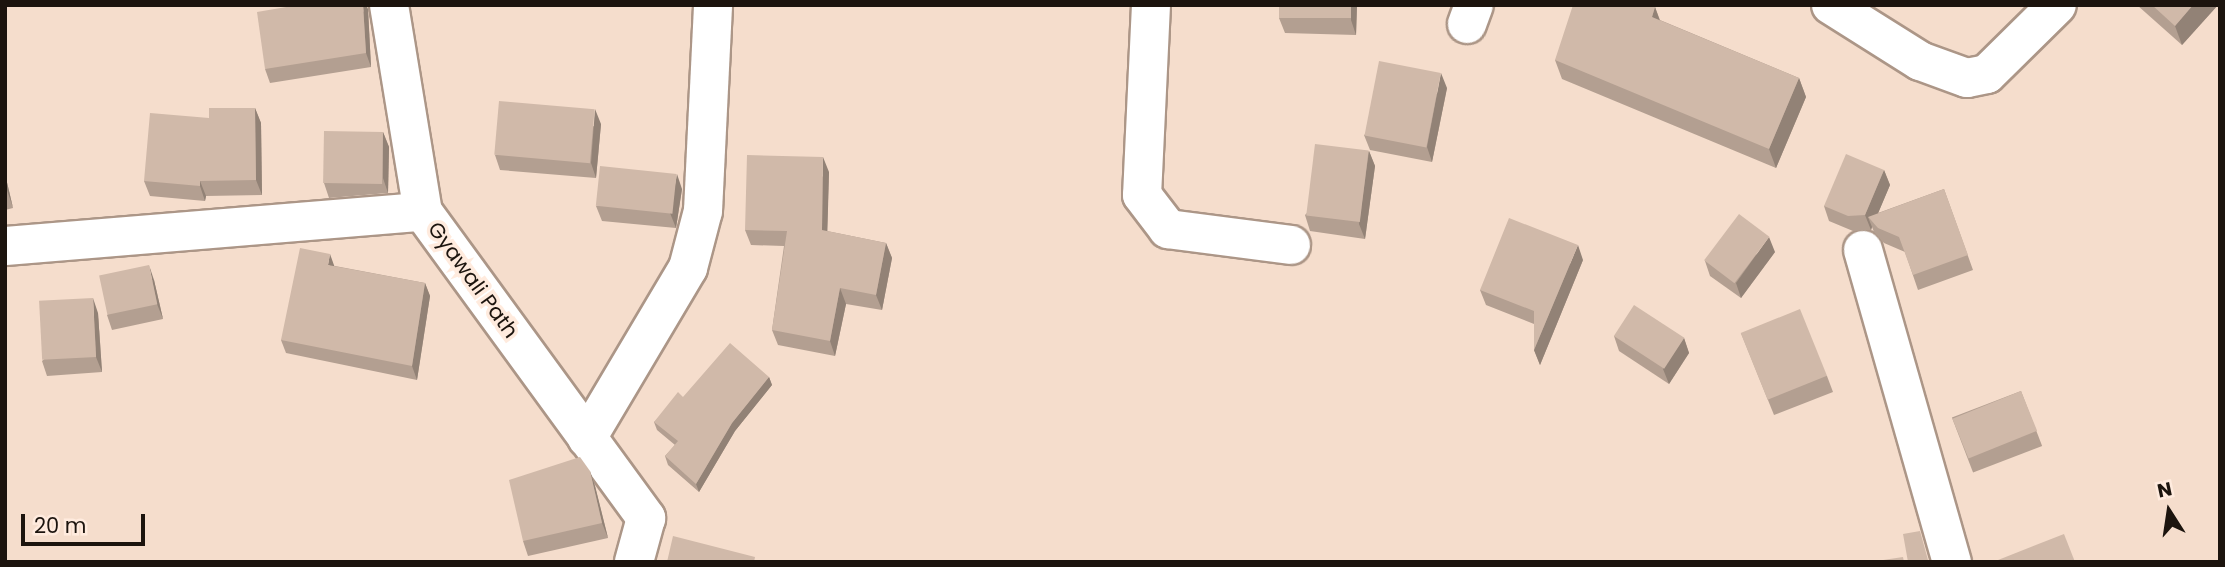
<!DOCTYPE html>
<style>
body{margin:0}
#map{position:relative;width:2225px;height:567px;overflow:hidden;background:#f5ddcc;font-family:Poppins,sans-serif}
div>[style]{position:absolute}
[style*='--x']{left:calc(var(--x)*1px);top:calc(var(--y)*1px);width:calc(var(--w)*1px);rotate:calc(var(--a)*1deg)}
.roads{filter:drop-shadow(2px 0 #ac9687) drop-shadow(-2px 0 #ac9687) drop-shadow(0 2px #ac9687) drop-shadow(0 -2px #ac9687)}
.street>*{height:38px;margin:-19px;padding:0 19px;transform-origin:19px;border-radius:19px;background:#fff}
.wall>*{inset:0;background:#b39f91;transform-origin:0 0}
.shaded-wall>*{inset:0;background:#928276}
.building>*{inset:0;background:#d0b9a9;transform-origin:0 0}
span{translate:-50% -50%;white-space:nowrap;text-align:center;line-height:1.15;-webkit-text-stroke:7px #ffebde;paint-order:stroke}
.street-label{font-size:21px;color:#1c140e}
.frame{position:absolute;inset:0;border:7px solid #1c140e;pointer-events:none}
.north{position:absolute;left:2134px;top:476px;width:70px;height:70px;-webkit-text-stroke:5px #ffebde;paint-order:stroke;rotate:348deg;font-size:19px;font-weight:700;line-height:28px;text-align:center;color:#1c140e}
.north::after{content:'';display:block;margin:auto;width:24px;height:32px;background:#1c140e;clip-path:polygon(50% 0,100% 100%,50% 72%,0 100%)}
.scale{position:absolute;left:21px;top:514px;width:124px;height:32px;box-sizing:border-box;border:4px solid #1c140e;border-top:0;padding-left:9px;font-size:21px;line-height:24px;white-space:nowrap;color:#1c140e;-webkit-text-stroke:5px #ffebde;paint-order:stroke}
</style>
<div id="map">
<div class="roads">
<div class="street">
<div style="--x:389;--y:5;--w:210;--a:80.7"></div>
<div style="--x:423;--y:212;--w:379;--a:53.9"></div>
<div style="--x:646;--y:518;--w:46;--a:105.3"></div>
<div style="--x:1151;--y:5;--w:190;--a:92.7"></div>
<div style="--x:1142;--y:195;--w:43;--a:52.6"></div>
<div style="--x:1168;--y:229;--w:124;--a:7.4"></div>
<div style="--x:1831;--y:5;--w:105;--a:32.2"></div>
<div style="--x:1920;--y:61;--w:50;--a:19.9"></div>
<div style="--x:1967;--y:78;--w:20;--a:-11"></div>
<div style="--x:1987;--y:74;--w:98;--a:-44.6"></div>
<div style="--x:1467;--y:24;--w:20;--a:-70"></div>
<div style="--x:5;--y:246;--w:419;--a:-4.7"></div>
<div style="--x:1863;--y:250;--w:324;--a:74.1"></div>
<div style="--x:587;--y:438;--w:198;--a:-59.3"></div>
<div style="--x:688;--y:268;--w:59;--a:-75.3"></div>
<div style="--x:703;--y:211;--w:206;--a:-87.2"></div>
</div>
</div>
<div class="wall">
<div style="clip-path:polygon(1279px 5px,1357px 5px,1356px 35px,1285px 33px,1279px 18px)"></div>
<div style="clip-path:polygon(2137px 5px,2218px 5px,2182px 45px)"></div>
<div style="clip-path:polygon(1655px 7px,1660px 20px,1799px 78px,1806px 97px,1776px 168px,1562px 79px,1555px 60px)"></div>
<div style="clip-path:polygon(368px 9px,371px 67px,270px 83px,265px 69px)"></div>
<div style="clip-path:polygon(1447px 88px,1432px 162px,1370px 150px,1364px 135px)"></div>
<div style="clip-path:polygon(255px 108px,261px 123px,262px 195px,206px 196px,205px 201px,150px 196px,144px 181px,209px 118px)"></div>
<div style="clip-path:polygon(601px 124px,596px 178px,500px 170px,495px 155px)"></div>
<div style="clip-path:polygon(383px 132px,389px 147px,388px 193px,329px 198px,324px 183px)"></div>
<div style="clip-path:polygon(1369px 151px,1375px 166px,1365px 239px,1310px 231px,1305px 215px)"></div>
<div style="clip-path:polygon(1884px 170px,1890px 185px,1878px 213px,1944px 189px,1973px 270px,1918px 290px,1905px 252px,1884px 243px,1874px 232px,1872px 227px,1871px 230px,1853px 231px,1829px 221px,1824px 206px)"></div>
<div style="clip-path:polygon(829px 172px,827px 231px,886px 243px,892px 258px,882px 310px,846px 304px,835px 356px,778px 345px,772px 330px,784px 246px,751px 245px,745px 230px)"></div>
<div style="clip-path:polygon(5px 174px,13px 208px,5px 210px)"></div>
<div style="clip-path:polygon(682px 189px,676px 228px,602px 221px,596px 206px)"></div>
<div style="clip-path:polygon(1775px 252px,1741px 298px,1710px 276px,1705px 261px)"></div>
<div style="clip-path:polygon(1583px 260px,1540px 365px,1534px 350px,1534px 324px,1486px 305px,1480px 290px)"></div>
<div style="clip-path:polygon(335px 266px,425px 283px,430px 296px,417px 380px,286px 353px,281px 340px)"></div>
<div style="clip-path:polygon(154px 280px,163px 319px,112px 330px,107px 315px)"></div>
<div style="clip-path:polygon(98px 313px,102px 372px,47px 376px,42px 361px)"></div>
<div style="clip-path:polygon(1741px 333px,1827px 376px,1833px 392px,1774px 415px)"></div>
<div style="clip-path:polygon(1614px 336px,1684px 338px,1689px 353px,1669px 384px,1619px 351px)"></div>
<div style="clip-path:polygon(769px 377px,772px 385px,735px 431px,699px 492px,668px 465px,665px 456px,675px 445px,657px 430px,654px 422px,683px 397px)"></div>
<div style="left:2021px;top:391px;width:59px;height:74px;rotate:69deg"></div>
<div style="clip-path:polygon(590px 471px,595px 486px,608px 538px,528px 556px,523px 541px)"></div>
</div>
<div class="shaded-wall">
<div style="clip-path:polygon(363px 5px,366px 5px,368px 9px,371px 67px,366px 53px)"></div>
<div style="clip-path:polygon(1351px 5px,1357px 5px,1356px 35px,1351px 20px)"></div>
<div style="clip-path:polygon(2193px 5px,2218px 5px,2182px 45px,2175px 26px)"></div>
<div style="clip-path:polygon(1655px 7px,1662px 27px,1652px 17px)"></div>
<div style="clip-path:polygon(1441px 73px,1447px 88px,1432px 162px,1427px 147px)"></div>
<div style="clip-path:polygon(1799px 78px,1806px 97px,1776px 168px,1769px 149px)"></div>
<div style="clip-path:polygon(255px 108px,261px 123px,262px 195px,256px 180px)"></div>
<div style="clip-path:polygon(595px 109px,601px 124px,596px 178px,591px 163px)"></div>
<div style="clip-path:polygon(383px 132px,389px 147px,388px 193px,383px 178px)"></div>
<div style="clip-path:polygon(1369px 151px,1375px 166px,1365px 239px,1359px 224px)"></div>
<div style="clip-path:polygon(823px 157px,829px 172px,827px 245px,822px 230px)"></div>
<div style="clip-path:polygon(1884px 170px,1890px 185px,1874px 223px,1868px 217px,1872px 227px,1871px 230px,1865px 215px)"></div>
<div style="clip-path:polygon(5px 174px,13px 208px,8px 193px,5px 183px)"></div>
<div style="clip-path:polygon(677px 174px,682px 189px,676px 228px,670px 213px)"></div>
<div style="clip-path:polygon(200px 181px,206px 196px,205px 201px,200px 186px)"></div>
<div style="clip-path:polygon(1769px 237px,1775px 252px,1741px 298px,1736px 283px)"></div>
<div style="clip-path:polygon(886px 243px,892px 258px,882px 310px,876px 295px)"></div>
<div style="clip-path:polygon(1578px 245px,1583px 260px,1540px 365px,1534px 350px)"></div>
<div style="clip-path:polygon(330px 254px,335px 268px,328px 265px)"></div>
<div style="clip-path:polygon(149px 265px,154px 280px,163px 319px,157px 304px)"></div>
<div style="clip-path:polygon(425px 283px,430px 296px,417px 380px,412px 366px)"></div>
<div style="clip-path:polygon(840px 288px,846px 304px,835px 356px,830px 341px)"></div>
<div style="clip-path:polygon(93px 298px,98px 313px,102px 372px,96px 357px)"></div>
<div style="clip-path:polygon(1684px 338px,1689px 353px,1669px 384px,1663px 369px)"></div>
<div style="clip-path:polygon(769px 377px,772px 385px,735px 431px,699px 492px,696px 484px,732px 423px)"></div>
<div style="clip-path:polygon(590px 471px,595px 486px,608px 538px,602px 523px)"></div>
</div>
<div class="building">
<div style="clip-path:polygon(298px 5px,363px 5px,366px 53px,265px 69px,257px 12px)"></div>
<div style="left:1279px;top:5px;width:72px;height:13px"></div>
<div style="clip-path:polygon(1573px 5px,1649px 5px,1655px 7px,1652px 17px,1799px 78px,1769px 149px,1555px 60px)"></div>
<div style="clip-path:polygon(2152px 5px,2193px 5px,2175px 26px)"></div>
<div style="left:1379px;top:61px;width:63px;height:76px;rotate:11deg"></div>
<div style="left:499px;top:101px;width:96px;height:54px;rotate:5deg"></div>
<div style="clip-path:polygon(209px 108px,255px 108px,256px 180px,200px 181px,200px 186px,144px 181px,150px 113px,209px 118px)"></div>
<div style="left:324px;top:131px;width:59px;height:52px;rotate:1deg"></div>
<div style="left:1315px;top:144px;width:54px;height:72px;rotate:7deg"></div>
<div style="clip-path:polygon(1846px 154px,1884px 170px,1865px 215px,1848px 216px,1824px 206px)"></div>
<div style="clip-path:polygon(747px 155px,823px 157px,822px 230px,886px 243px,876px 295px,840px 288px,830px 341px,772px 330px,787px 231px,745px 230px)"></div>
<div style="left:600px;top:166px;width:77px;height:40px;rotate:6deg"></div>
<div style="clip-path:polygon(1944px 189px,1968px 255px,1913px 275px,1899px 237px,1878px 228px,1868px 217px)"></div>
<div style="left:1739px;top:214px;width:38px;height:58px;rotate:37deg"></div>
<div style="clip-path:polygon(1509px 218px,1578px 245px,1534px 350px,1534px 311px,1480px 290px)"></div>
<div style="clip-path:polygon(300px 248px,330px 254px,328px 265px,425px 283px,412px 366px,281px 340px)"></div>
<div style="left:149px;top:265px;width:40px;height:51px;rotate:78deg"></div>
<div style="left:93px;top:298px;width:59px;height:54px;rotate:87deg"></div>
<div style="left:1634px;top:305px;width:60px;height:37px;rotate:33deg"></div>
<div style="left:1800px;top:309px;width:72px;height:64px;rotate:68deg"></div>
<div style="clip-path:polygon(730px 343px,769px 377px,732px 423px,696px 484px,665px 456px,678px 441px,654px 422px,678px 392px,683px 397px)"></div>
<div style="left:2021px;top:391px;width:43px;height:74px;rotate:68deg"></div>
<div style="clip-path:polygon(580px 457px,590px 471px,602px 523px,523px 541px,509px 480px)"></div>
<div style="clip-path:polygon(1920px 531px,1928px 560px,1930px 562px,1908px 562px,1903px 534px)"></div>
<div style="clip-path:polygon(2064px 534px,2075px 562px,1993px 562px)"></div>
<div style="clip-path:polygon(673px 536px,755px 557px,754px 562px,667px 562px)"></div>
<div style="clip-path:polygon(1903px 557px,1904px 562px,1870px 562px)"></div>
</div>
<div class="street-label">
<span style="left:473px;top:280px;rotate:54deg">Gyawali Path</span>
</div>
<div class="frame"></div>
<div class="north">N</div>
<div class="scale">20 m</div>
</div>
